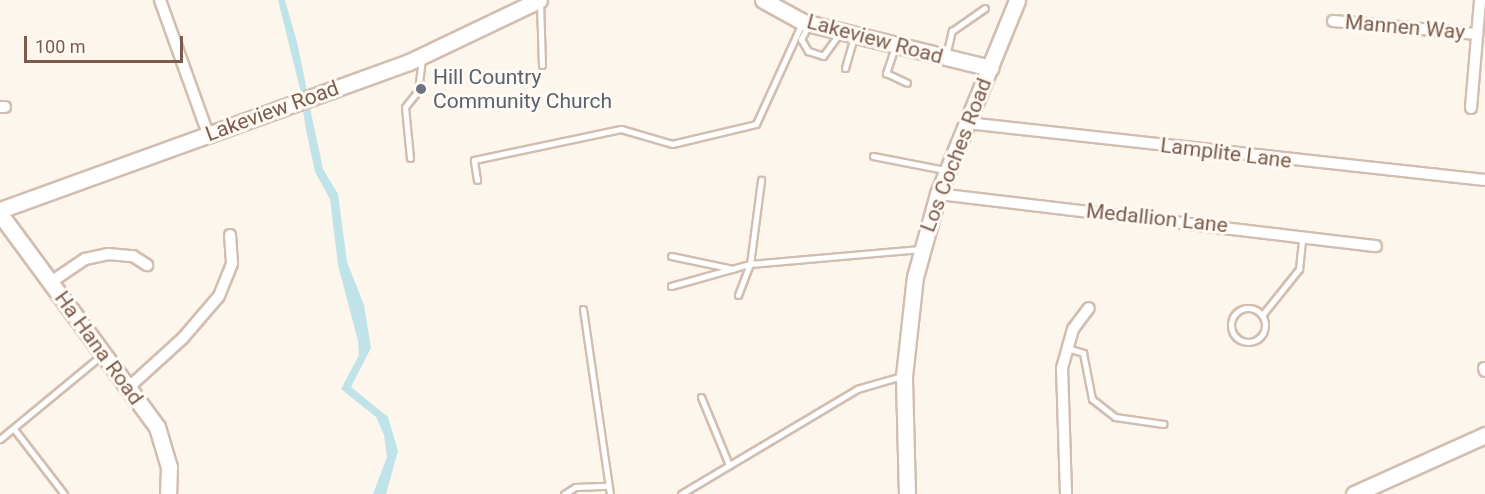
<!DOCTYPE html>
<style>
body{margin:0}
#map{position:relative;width:1485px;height:494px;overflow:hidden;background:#fdf6ec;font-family:Roboto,sans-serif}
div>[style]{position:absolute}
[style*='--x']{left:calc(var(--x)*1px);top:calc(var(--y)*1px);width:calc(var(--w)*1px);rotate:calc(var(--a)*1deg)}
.water>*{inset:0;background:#bfe3e8}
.roads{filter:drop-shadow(2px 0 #d1beb0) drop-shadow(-2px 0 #d1beb0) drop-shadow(0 2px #d1beb0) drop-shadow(0 -2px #d1beb0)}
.lane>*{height:5px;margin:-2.5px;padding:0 2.5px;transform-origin:2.5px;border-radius:2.5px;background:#fff}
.lane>.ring{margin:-2.5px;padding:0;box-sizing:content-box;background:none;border:5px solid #fff;border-radius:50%}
.street>*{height:10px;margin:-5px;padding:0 5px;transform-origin:5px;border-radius:5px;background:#fff}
.secondary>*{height:15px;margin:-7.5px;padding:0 7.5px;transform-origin:7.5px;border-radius:7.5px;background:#fff}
.dots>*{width:16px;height:16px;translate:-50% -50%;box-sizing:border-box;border:3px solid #fffaf3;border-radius:50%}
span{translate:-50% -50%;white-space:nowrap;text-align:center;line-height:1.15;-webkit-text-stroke:6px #fffaf3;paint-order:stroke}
.street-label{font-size:21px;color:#7a5c4d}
.worship-label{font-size:21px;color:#5b616d}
.left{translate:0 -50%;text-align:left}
.scale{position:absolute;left:24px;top:36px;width:159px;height:27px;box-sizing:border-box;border:3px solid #7a5c4d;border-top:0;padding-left:8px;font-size:18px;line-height:21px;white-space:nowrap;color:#7a5c4d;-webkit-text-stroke:4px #fffaf3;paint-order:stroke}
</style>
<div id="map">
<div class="water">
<div style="clip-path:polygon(278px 0,285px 0,297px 42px,308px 95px,302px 97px)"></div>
<div style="clip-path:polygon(309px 103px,323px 169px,338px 194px,347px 262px,364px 305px,371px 348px,351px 387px,388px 417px,398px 451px,386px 494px,373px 494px,387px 457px,384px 435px,376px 417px,341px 389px,359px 355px,358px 341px,338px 265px,330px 199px,315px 172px,306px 130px,302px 105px)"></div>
</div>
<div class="roads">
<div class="lane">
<div style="--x:540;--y:2;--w:63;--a:88.2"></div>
<div style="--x:808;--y:26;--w:15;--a:118"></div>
<div style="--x:801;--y:39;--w:14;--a:60"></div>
<div style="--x:808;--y:51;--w:16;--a:18"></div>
<div style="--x:823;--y:56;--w:29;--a:-54"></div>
<div style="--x:895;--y:47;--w:28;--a:109"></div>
<div style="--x:886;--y:73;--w:23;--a:25"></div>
<div style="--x:946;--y:56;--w:26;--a:-77"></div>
<div style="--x:952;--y:31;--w:40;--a:-34.9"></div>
<div style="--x:845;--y:68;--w:33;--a:-74"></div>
<div style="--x:873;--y:156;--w:73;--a:11"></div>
<div style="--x:410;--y:158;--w:51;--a:-95.6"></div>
<div style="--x:405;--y:107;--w:21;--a:-51"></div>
<div style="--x:418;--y:91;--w:33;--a:-83"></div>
<div style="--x:477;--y:180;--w:20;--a:-99"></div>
<div style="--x:474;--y:160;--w:150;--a:-11.9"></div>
<div style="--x:621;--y:129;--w:53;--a:16.4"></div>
<div style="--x:672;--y:144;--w:86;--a:-13.4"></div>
<div style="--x:756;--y:124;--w:111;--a:-65.5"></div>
<div style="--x:671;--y:256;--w:63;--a:11.8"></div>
<div style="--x:671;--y:286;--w:82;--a:-15.6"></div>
<div style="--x:750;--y:264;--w:171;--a:-5"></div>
<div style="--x:738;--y:295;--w:33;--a:-69"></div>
<div style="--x:750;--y:264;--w:85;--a:-82.5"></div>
<div class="ring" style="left:1231px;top:308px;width:29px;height:29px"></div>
<div style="--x:583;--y:309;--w:187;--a:81.7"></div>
<div style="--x:1263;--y:314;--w:58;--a:-51.3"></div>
<div style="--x:1299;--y:269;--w:31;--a:-84"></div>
<div style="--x:1067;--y:348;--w:17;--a:17"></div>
<div style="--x:1083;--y:353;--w:47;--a:78.9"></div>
<div style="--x:1092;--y:399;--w:29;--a:38"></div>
<div style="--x:1115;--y:417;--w:49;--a:8.3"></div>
<div style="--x:701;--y:397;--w:74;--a:67.6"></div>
<div style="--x:14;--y:429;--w:82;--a:52.4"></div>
<div style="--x:0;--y:439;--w:132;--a:-39.5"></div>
<div style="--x:564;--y:494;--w:13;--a:-32"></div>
<div style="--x:575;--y:487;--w:33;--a:-2"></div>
<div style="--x:681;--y:494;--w:205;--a:-30.8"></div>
<div style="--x:857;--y:389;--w:47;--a:-16.1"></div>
</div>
<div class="street">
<div style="--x:160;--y:0;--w:142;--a:70.3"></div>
<div style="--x:1333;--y:21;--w:145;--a:5.2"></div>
<div style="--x:0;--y:107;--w:5;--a:0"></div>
<div style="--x:1471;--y:108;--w:108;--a:-85.2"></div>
<div style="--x:967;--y:123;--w:521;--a:6.28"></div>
<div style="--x:938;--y:194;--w:441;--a:6.8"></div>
<div style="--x:51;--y:282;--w:41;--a:-34.1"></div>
<div style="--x:85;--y:259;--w:24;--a:-12"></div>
<div style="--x:108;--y:254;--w:25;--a:5"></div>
<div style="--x:133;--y:256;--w:17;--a:33"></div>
<div style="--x:1484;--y:368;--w:3;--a:72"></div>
<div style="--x:128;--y:388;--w:74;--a:-42.3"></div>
<div style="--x:183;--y:338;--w:55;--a:-49.4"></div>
<div style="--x:219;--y:296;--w:35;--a:-68"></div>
<div style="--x:232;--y:263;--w:28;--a:-94"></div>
<div style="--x:1066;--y:494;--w:126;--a:-91.8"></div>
<div style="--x:1062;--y:368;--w:41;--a:-74.2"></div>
<div style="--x:1073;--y:329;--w:26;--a:-53"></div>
</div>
<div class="secondary">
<div style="--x:763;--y:0;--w:46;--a:28.8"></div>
<div style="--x:803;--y:22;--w:193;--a:13.8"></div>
<div style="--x:0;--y:210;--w:435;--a:-19.9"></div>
<div style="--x:409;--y:62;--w:144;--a:-25.5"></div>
<div style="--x:0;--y:214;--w:265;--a:53.6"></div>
<div style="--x:157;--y:427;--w:42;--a:73.3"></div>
<div style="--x:169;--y:467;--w:27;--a:92"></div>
<div style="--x:907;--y:494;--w:118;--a:-91.5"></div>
<div style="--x:904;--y:376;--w:100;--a:-83.7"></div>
<div style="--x:915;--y:277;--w:86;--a:-74.5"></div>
<div style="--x:938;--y:194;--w:209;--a:-67.8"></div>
<div style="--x:1354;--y:494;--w:144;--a:-24.2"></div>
</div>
</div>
<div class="dots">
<div style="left:421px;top:89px;background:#6b7280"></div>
</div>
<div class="street-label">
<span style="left:1405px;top:27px;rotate:5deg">Mannen Way</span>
<span style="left:875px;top:39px;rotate:15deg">Lakeview Road</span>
<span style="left:272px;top:111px;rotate:-20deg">Lakeview Road</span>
<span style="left:1226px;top:153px;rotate:7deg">Lamplite Lane</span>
<span style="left:956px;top:155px;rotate:-69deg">Los Coches Road</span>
<span style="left:1157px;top:218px;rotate:6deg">Medallion Lane</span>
<span style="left:99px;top:348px;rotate:54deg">Ha Hana Road</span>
</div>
<div class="worship-label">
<span class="left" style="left:433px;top:89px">Hill Country<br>Community Church</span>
</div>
<div class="scale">100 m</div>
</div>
